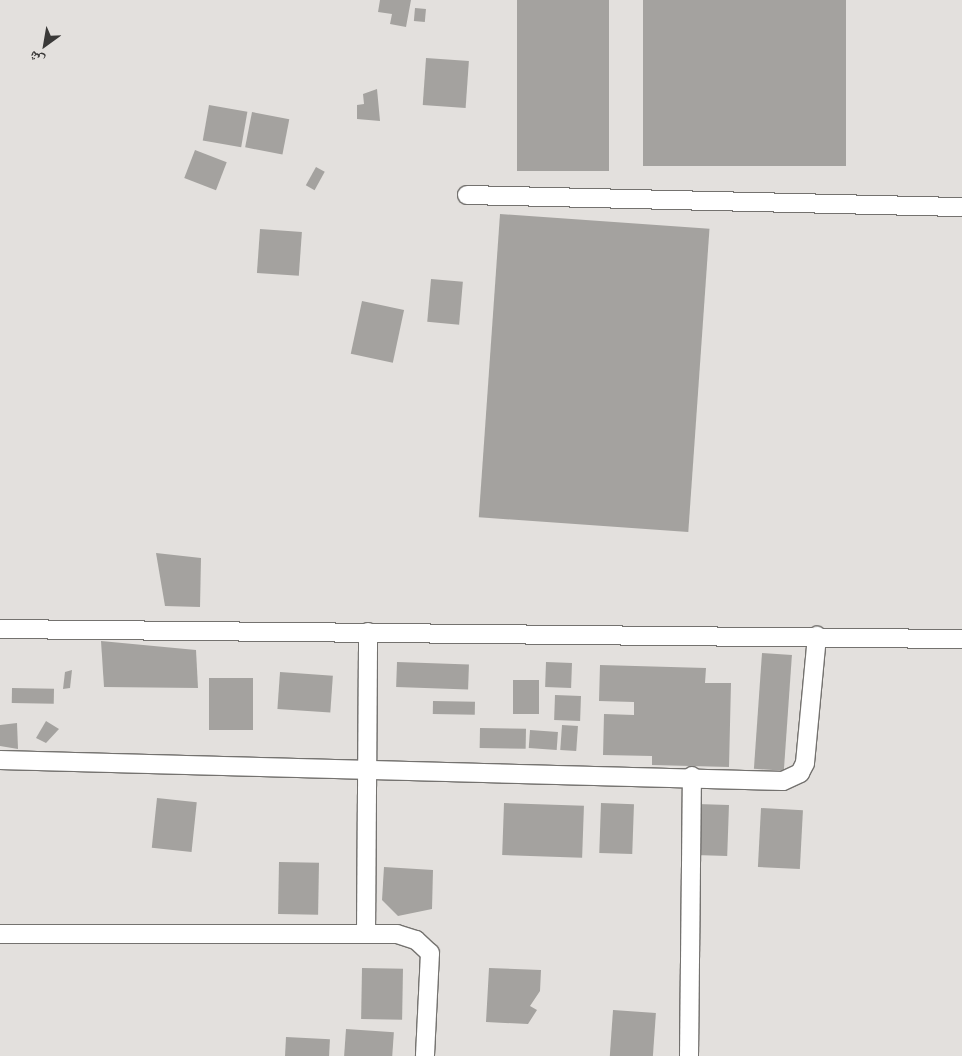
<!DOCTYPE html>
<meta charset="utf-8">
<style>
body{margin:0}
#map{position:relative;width:962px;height:1056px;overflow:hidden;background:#e3e0dd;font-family:"Nunito Sans","Noto Naskh Arabic",sans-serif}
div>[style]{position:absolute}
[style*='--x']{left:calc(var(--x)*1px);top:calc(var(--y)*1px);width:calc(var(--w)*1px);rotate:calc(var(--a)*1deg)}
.building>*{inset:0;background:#a4a29f;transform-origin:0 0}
.roads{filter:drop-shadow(1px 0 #74726f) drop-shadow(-1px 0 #74726f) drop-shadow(0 1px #74726f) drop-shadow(0 -1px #74726f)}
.street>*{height:18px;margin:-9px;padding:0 9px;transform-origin:9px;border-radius:9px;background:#fff}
span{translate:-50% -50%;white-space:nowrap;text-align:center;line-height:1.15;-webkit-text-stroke:4px #e3e0dd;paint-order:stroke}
.north{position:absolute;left:20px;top:20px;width:50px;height:50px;-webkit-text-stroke:4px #e3e0dd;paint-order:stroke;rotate:212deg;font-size:14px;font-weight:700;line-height:20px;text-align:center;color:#3a3938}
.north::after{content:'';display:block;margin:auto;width:18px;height:22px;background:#3a3938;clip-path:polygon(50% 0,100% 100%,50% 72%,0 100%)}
</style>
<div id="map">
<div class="building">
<div style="clip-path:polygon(380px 0,411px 0,406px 27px,390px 24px,392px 14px,378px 12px)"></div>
<div style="left:517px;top:0;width:92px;height:171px"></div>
<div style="left:643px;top:0;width:203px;height:166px"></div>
<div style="left:415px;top:8px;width:11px;height:13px;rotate:5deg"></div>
<div style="left:426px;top:58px;width:43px;height:47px;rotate:4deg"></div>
<div style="clip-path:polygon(377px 89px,380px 121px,357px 119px,357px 105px,364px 104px,363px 94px)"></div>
<div style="left:209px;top:105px;width:39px;height:36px;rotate:10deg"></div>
<div style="left:252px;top:112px;width:38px;height:36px;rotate:11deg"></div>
<div style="left:195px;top:150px;width:34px;height:30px;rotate:21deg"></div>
<div style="left:316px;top:167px;width:10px;height:21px;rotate:29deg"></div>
<div style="left:500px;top:214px;width:210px;height:304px;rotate:4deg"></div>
<div style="left:260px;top:229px;width:42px;height:44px;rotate:4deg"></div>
<div style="left:431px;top:279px;width:32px;height:43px;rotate:5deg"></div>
<div style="left:362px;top:301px;width:43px;height:54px;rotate:12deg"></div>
<div style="clip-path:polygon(156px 553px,201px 558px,200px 607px,165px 606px)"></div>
<div style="clip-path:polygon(101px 641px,196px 650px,198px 688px,104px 687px)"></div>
<div style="left:762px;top:653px;width:30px;height:116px;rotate:4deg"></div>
<div style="left:397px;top:662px;width:72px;height:25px;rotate:2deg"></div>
<div style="left:546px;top:662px;width:26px;height:25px;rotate:2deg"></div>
<div style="clip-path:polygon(600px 665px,706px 668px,705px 683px,731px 683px,729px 767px,652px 765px,652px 756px,603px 755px,604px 714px,634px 715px,634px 702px,599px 701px)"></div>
<div style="clip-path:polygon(72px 670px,70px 688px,63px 689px,65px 672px)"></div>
<div style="left:280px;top:672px;width:53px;height:37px;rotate:4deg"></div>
<div style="left:209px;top:678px;width:44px;height:52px"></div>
<div style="left:513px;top:680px;width:26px;height:34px"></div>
<div style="left:12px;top:688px;width:42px;height:15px;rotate:1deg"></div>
<div style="left:555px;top:695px;width:26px;height:25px;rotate:2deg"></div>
<div style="left:433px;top:701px;width:42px;height:13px;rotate:1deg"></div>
<div style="clip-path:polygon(46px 721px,59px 729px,46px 743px,36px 738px)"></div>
<div style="clip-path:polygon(17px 723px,18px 749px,0 746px,0 725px)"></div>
<div style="left:562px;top:725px;width:16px;height:25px;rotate:4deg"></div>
<div style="left:480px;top:728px;width:46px;height:20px;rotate:1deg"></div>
<div style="left:530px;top:730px;width:28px;height:18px;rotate:4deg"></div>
<div style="left:157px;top:798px;width:40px;height:50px;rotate:6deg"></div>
<div style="left:504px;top:803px;width:80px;height:52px;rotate:2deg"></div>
<div style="left:601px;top:803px;width:33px;height:50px;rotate:2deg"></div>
<div style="left:697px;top:804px;width:32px;height:51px;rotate:2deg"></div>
<div style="left:761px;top:808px;width:42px;height:59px;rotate:3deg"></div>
<div style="left:279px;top:862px;width:40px;height:52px;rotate:1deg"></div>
<div style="clip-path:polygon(384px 867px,433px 870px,432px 909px,398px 916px,382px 900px)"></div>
<div style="left:362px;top:968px;width:41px;height:51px;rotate:1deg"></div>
<div style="clip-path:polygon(489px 968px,541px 970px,540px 991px,530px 1006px,537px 1010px,528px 1024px,486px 1022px)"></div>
<div style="left:613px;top:1010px;width:43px;height:46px;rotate:4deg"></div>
<div style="left:346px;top:1029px;width:48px;height:27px;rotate:4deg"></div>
<div style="left:286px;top:1037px;width:44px;height:19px;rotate:3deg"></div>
</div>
<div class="roads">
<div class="street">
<div style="--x:467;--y:195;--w:495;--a:1.4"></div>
<div style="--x:0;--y:629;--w:962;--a:0.6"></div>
<div style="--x:0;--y:760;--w:783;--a:1.54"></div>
<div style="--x:783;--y:781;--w:19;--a:-25"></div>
<div style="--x:800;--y:773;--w:11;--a:-63"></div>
<div style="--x:805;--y:763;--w:128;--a:-84.6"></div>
<div style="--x:0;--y:934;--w:397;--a:0"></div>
<div style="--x:397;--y:934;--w:20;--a:18"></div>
<div style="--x:416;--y:940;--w:19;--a:43"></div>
<div style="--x:430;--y:953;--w:103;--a:92.8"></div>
<div style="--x:366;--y:934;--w:302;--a:-89.6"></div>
<div style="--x:689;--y:1056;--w:280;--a:-89.4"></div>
</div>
</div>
<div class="north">ش</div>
</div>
